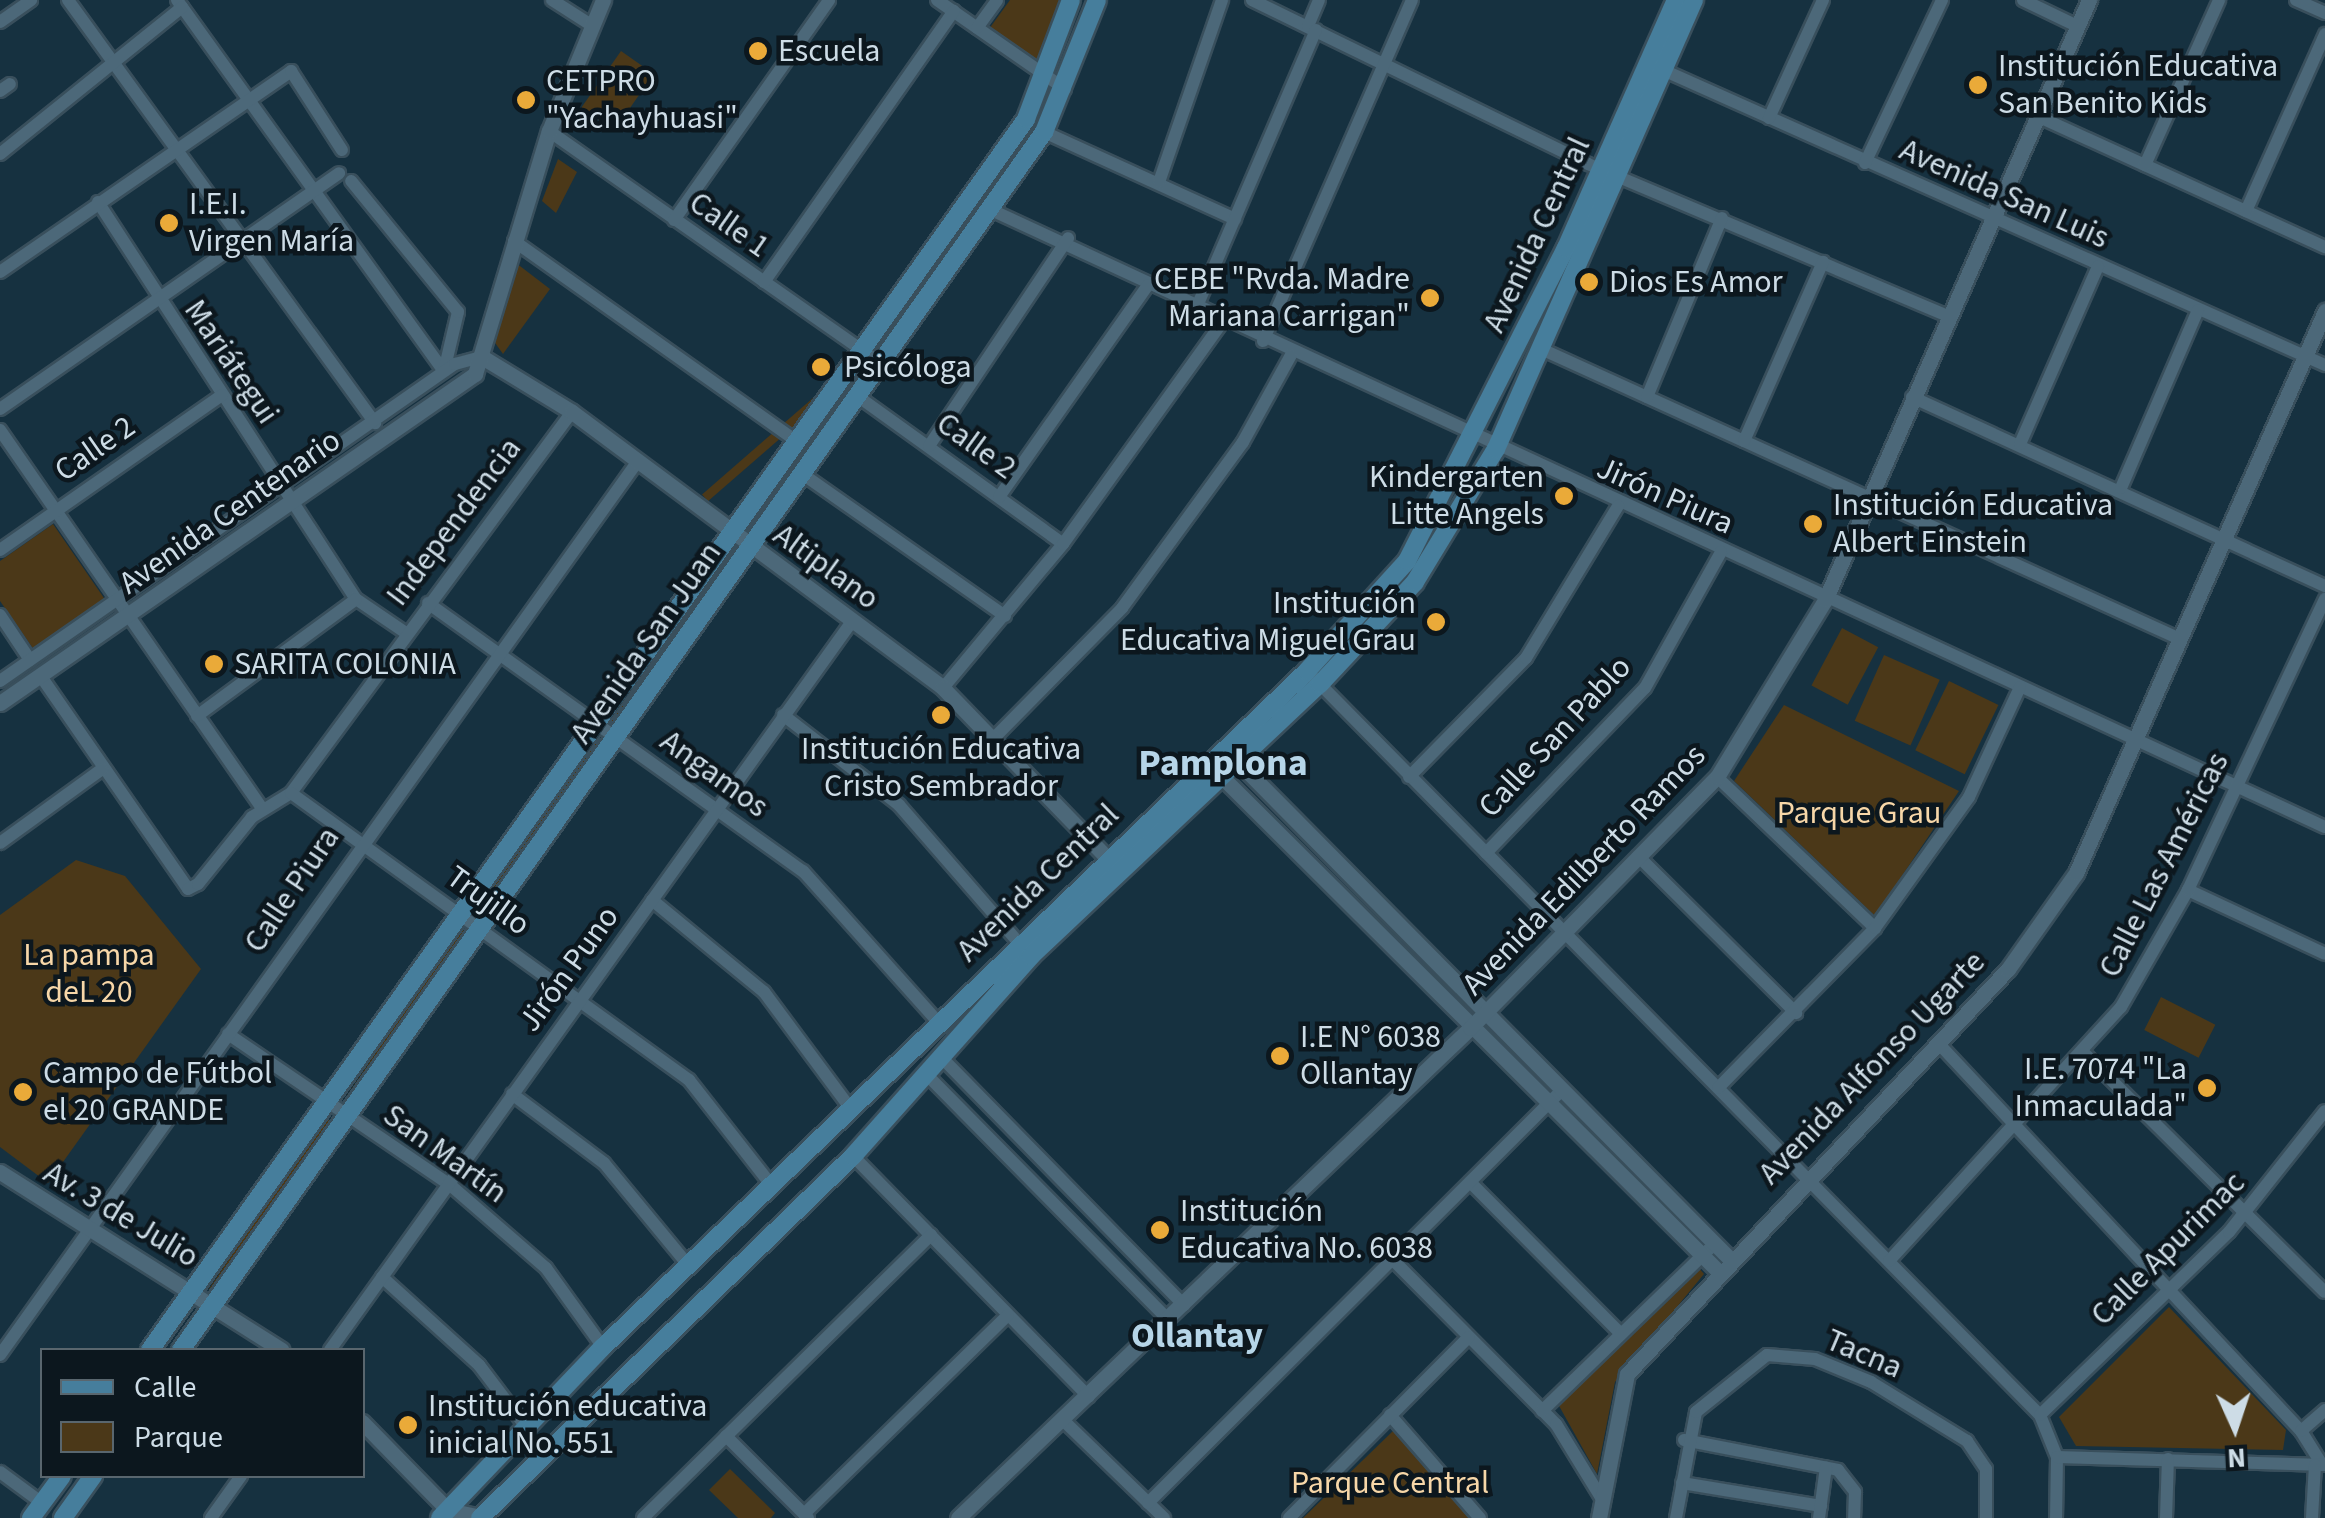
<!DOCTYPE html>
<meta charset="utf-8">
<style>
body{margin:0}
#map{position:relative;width:2325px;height:1518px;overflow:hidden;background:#163140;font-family:"Source Sans 3",sans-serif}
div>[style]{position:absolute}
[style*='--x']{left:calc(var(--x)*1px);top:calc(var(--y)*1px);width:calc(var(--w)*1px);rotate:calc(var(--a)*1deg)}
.green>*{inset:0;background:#4b3818;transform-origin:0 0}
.roads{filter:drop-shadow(2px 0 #394f5c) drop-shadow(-2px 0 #394f5c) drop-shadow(0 2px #394f5c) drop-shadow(0 -2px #394f5c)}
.minor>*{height:12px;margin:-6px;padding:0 6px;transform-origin:6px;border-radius:6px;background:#4c6879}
.tertiary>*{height:15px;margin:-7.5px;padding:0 7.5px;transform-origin:7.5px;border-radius:7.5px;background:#4c6879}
.secondary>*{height:18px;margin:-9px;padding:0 9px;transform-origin:9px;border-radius:9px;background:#467e9c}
.dots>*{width:28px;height:28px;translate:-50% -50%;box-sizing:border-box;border:5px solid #0c171e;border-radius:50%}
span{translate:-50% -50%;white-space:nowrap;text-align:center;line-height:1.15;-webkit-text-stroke:9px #0c171e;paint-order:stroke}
.poi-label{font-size:32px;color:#cddce6}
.left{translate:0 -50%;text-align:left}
.right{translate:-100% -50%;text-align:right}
.street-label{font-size:32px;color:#cddce6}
.park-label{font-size:32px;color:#f7d7a8}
.neighbourhood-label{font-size:35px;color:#b6d5e8;font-weight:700}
.quarter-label{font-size:38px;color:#b6d5e8;font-weight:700}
.legend{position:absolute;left:40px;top:1348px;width:325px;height:130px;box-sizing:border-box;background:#0c171e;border:2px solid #59666e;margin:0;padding:12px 18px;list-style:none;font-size:30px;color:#cddce6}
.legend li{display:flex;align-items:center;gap:20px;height:50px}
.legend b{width:50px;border:2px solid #59666e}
.north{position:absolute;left:2185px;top:1378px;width:100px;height:100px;-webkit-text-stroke:8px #0c171e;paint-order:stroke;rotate:177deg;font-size:28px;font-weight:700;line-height:40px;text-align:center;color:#cddce6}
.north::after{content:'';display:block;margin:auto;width:35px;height:45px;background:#cddce6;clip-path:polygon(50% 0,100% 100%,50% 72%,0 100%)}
</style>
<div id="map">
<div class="green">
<div style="clip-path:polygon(1010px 0,1065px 0,1038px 61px,989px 29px)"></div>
<div style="left:621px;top:51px;width:40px;height:69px;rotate:35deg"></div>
<div style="clip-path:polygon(1042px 89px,1054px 96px,1041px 129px,874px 352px,867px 347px)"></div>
<div style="clip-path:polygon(558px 159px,577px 172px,556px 213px,542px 201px)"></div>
<div style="clip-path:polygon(516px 263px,550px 289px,503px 354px,493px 340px)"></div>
<div style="left:859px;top:358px;width:9px;height:208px;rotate:49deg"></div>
<div style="clip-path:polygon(53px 524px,106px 601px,34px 650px,0 601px,0 561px)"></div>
<div style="clip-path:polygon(730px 541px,738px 549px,609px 727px,603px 721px)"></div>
<div style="left:1842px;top:628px;width:41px;height:65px;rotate:28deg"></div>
<div style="left:1884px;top:655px;width:61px;height:72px;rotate:24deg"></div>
<div style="left:1949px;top:681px;width:55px;height:77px;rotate:26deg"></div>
<div style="clip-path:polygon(1784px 705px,1959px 791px,1875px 916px,1734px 781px)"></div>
<div style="clip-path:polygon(597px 735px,604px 741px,478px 923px,468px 914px)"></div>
<div style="clip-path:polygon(76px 860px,125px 876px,201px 969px,48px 1183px,0 1147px,0 915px)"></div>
<div style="left:460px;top:928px;width:11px;height:209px;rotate:34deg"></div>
<div style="left:2161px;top:997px;width:61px;height:37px;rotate:27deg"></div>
<div style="left:325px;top:1117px;width:11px;height:208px;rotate:34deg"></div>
<div style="clip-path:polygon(1698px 1267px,1704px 1274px,1615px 1382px,1597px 1474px,1558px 1404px)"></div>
<div style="clip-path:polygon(2169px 1307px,2286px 1430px,2283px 1450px,2076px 1446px,2059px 1417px)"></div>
<div style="clip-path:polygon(1393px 1431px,1470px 1518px,1303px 1518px)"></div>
<div style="clip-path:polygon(730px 1469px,775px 1513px,771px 1518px,738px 1518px,709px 1490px)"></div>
</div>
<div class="roads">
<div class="minor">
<div style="--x:68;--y:0;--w:523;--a:54.03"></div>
<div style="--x:177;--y:0;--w:457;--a:54.3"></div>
<div style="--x:444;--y:371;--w:61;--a:-76.7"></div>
<div style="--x:458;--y:312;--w:169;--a:-129.2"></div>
<div style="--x:552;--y:0;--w:43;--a:32.6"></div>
<div style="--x:937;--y:0;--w:156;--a:34.8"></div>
<div style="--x:1252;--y:0;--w:374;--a:26"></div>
<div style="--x:1588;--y:164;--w:388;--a:22.9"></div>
<div style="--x:2023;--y:0;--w:60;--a:25.7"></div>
<div style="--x:2296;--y:0;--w:32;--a:24"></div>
<div style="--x:0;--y:22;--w:38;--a:-35"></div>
<div style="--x:1308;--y:26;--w:28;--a:-67"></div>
<div style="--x:977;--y:28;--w:34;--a:-54"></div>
<div style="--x:1663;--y:70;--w:725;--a:24.02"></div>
<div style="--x:0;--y:91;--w:12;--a:-35"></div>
<div style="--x:2035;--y:115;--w:319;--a:24.5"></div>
<div style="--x:1769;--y:118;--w:130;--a:-65.4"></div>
<div style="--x:549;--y:131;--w:403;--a:35"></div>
<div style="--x:1044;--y:132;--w:210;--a:24.5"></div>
<div style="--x:0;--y:154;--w:234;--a:-38.9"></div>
<div style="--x:1865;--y:163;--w:180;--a:-64.7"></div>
<div style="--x:2145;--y:165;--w:181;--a:-65.8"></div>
<div style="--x:1159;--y:182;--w:193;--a:-70.9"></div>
<div style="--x:98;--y:202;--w:473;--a:57"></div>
<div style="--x:356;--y:599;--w:60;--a:34.2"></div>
<div style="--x:987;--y:208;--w:1474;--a:24.83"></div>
<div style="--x:2246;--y:211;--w:194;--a:-65.9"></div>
<div style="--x:674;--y:220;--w:269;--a:-54.8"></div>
<div style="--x:514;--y:241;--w:344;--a:35.3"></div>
<div style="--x:0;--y:272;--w:354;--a:-34.6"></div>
<div style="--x:291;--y:71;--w:94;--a:57.2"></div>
<div style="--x:764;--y:282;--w:331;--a:-55"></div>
<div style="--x:1195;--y:311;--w:306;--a:-66.7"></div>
<div style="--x:1263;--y:341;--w:372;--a:-66.4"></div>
<div style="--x:1539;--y:348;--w:704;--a:24.42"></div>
<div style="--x:856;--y:395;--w:255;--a:35.7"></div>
<div style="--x:1647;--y:397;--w:194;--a:-67.3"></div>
<div style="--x:1912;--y:397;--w:454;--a:24.6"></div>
<div style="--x:0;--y:409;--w:413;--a:-34.8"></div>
<div style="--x:0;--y:430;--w:460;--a:55.3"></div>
<div style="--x:1744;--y:441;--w:196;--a:-66.2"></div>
<div style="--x:2020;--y:444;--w:194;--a:-66.3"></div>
<div style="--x:929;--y:446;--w:250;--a:-56.2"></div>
<div style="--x:801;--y:473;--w:249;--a:35"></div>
<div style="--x:2121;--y:488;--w:194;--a:-66.6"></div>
<div style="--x:999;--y:497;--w:259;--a:-54.9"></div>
<div style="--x:0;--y:550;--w:271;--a:-34.9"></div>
<div style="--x:428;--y:603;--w:461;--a:35.6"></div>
<div style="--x:803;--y:871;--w:203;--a:48.2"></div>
<div style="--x:0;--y:615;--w:54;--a:56.3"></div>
<div style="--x:1307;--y:671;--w:1044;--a:45.43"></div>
<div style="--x:2040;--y:1415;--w:45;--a:68"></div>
<div style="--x:2057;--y:1457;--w:61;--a:90.9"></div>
<div style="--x:40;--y:675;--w:260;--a:55.3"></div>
<div style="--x:188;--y:889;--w:11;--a:-27"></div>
<div style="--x:198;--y:884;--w:86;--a:-51.1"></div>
<div style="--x:252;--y:817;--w:46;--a:-31.6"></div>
<div style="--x:291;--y:793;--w:473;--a:-53.6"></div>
<div style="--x:0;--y:681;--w:555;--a:-34.87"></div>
<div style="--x:455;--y:364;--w:28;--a:-15"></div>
<div style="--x:943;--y:688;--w:187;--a:-50.2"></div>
<div style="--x:1063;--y:544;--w:272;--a:-54.3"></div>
<div style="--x:783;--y:715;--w:147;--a:37.8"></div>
<div style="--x:899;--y:805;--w:191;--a:49"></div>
<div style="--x:197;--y:716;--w:197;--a:-36.3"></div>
<div style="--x:995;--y:737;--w:181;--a:-45.4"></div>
<div style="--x:1122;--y:608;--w:205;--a:-53.9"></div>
<div style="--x:1243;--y:442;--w:99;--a:-61.1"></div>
<div style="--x:1409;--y:777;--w:167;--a:-45.5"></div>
<div style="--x:1526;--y:658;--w:178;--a:-58.8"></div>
<div style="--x:1717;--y:777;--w:219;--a:43.7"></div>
<div style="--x:291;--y:793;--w:491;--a:35.8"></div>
<div style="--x:689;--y:1080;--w:135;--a:51.9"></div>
<div style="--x:0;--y:843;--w:125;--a:-35.9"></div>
<div style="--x:1486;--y:853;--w:229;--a:-46.1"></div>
<div style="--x:1645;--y:688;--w:156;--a:-60.8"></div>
<div style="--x:1638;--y:856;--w:223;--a:44.8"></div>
<div style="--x:2188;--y:890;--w:151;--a:25"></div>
<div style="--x:652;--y:900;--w:145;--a:39.4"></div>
<div style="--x:764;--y:992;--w:146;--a:53.4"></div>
<div style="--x:228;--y:1034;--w:267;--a:34.2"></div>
<div style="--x:449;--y:1184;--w:128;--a:40.9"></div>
<div style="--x:546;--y:1268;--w:97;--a:54.2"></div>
<div style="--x:1940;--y:1045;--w:529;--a:46.92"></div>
<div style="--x:2301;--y:1431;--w:40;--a:58"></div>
<div style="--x:2084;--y:1053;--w:339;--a:44.8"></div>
<div style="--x:942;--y:1058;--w:346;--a:45.6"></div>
<div style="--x:928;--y:1076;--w:343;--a:45.4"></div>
<div style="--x:1718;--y:1088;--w:224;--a:-45.5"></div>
<div style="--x:1875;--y:928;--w:161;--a:-54.3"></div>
<div style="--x:1969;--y:797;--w:121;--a:-65.1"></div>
<div style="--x:512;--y:1094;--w:115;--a:36.9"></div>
<div style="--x:604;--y:1163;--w:134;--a:50.5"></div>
<div style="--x:853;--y:1156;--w:337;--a:45.6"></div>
<div style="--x:1470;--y:1182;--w:214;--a:45.2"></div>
<div style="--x:1393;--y:1260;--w:231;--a:45.2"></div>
<div style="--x:1556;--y:1424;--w:88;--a:58.5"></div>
<div style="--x:1889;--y:1261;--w:344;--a:-47.6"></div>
<div style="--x:2121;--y:1007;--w:135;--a:-60.2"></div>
<div style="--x:2188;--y:890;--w:322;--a:-64.8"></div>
<div style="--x:382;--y:1277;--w:131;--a:42.2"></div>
<div style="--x:479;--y:1365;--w:78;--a:52.8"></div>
<div style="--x:330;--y:1350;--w:898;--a:-54.38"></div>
<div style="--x:0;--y:1355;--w:1098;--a:-54.49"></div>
<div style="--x:1542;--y:1411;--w:233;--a:-44.1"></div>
<div style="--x:1390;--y:1415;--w:137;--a:48.9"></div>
<div style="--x:2040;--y:1415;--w:263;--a:-44.1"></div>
<div style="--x:2229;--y:1232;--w:154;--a:-51.6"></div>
<div style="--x:1065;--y:1422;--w:138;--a:44.1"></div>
<div style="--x:2301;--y:1431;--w:32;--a:-41"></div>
<div style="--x:726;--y:1436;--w:116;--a:45"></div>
<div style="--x:1684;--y:1440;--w:157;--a:11"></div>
<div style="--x:1838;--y:1470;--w:28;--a:52"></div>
<div style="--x:1855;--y:1492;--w:26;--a:92"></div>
<div style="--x:2057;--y:1457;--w:268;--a:1.7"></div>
<div style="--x:0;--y:1472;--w:52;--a:36.4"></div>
<div style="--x:1682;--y:1483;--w:141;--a:9.4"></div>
<div style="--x:1148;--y:1503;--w:583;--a:-44.93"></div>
<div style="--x:804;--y:1514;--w:285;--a:-44.3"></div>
<div style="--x:211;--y:1518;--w:52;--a:-54.5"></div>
<div style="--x:643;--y:1518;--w:404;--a:-44.5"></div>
<div style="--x:1289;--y:1518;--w:255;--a:-45.2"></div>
<div style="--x:1676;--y:1518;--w:108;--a:-79.3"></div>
<div style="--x:1696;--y:1412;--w:91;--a:-38.8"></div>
<div style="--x:1767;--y:1355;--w:48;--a:4.8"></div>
<div style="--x:1815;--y:1359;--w:61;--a:22.3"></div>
<div style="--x:1871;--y:1382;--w:113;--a:31.6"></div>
<div style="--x:1967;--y:1441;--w:34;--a:56"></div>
<div style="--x:1986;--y:1469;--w:49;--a:90"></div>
<div style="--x:1819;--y:1518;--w:51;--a:-82.2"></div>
<div style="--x:2166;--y:1518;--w:59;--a:-88.1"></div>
<div style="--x:2312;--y:1518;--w:53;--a:-86.8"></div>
</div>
<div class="tertiary">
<div style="--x:482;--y:357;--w:105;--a:31.4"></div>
<div style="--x:572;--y:412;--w:462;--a:36.6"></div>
<div style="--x:943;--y:688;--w:236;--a:46"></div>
<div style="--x:0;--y:703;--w:578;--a:-34.71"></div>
<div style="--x:475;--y:374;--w:254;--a:-73.1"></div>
<div style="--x:549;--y:131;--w:142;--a:-67.6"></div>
<div style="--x:1237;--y:761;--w:698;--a:45.29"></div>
<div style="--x:1221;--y:776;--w:699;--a:44.88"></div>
<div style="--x:0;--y:1172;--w:333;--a:32.3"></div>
<div style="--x:362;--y:1422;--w:123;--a:45.7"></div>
<div style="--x:448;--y:1510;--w:34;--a:12"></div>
<div style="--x:958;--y:1518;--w:709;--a:-43.74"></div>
<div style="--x:1470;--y:1028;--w:352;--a:-45.5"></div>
<div style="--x:1717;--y:777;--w:207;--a:-58.6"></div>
<div style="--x:1825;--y:600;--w:656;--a:-66.25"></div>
<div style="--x:1599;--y:1518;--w:147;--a:-79"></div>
<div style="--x:1627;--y:1374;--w:556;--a:-46.75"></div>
<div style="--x:2008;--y:969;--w:118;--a:-54.7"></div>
<div style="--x:2076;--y:873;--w:615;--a:-66.1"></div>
</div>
<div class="secondary">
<div style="--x:150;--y:1350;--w:1511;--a:-54.56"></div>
<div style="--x:1026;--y:119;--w:127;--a:-69.3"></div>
<div style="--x:181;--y:1350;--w:1493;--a:-54.68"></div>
<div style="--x:1044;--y:132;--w:142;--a:-68.1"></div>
<div style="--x:31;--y:1518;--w:52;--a:-53.6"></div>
<div style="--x:63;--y:1518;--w:52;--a:-54.5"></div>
<div style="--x:440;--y:1518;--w:236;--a:-46.4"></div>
<div style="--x:603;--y:1347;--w:976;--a:-43.84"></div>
<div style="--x:1307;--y:671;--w:149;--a:-47.7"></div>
<div style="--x:1407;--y:561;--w:351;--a:-63.1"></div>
<div style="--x:1566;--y:248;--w:271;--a:-66.1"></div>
<div style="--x:480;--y:1518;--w:520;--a:-44.14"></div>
<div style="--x:853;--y:1156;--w:268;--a:-48.3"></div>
<div style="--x:1031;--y:956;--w:397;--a:-43.3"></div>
<div style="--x:1320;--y:684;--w:139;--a:-47"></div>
<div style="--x:1415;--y:582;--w:156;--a:-58.7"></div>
<div style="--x:1496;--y:449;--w:491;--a:-66.2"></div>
</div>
</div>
<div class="dots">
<div style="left:758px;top:51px;background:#eaaa39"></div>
<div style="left:1978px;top:85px;background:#eaaa39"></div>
<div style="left:526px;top:100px;background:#eaaa39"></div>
<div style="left:169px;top:223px;background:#eaaa39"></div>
<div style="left:1589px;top:282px;background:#eaaa39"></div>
<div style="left:1430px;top:298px;background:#eaaa39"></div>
<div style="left:821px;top:367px;background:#eaaa39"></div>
<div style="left:1564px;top:496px;background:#eaaa39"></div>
<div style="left:1813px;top:524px;background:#eaaa39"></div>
<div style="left:1436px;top:622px;background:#eaaa39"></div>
<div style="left:214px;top:664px;background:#eaaa39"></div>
<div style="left:941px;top:715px;background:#eaaa39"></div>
<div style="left:1280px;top:1056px;background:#eaaa39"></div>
<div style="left:2207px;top:1088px;background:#eaaa39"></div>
<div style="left:23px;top:1092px;background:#eaaa39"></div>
<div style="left:1160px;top:1230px;background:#eaaa39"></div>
<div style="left:408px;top:1425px;background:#eaaa39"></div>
</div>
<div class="poi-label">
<span class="left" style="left:778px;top:51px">Escuela</span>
<span class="left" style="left:1998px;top:85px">Institución Educativa<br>San Benito Kids</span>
<span class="left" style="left:546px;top:100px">CETPRO<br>"Yachayhuasi"</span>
<span class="left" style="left:189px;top:223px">I.E.I.<br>Virgen María</span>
<span class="right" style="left:1410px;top:298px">CEBE "Rvda. Madre<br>Mariana Carrigan"</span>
<span class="left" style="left:1609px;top:282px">Dios Es Amor</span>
<span class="left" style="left:844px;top:367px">Psicóloga</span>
<span class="right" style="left:1544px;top:496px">Kindergarten<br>Litte Angels</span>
<span class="left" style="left:1833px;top:524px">Institución Educativa<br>Albert Einstein</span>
<span class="right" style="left:1416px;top:622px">Institución<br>Educativa Miguel Grau</span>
<span class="left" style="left:234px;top:664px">SARITA COLONIA</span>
<span style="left:941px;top:768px">Institución Educativa<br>Cristo Sembrador</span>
<span class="left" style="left:1300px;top:1056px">I.E N° 6038<br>Ollantay</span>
<span class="right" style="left:2187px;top:1088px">I.E. 7074 "La<br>Inmaculada"</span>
<span class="left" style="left:43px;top:1092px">Campo de Fútbol<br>el 20 GRANDE</span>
<span class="left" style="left:1180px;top:1230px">Institución<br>Educativa No. 6038</span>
<span class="left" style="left:428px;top:1425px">Institución educativa<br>inicial No. 551</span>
</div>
<div class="street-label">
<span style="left:2004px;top:194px;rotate:24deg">Avenida San Luis</span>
<span style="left:729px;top:225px;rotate:35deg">Calle 1</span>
<span style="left:1537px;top:235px;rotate:-65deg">Avenida Central</span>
<span style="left:231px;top:362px;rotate:56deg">Mariátegui</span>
<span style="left:976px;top:446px;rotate:36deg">Calle 2</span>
<span style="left:95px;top:449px;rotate:-35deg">Calle 2</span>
<span style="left:1665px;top:496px;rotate:24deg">Jirón Piura</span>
<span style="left:230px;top:512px;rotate:-35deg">Avenida Centenario</span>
<span style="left:454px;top:522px;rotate:-53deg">Independencia</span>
<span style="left:826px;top:567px;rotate:36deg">Altiplano</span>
<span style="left:646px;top:643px;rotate:-55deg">Avenida San Juan</span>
<span style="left:1555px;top:737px;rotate:-47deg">Calle San Pablo</span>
<span style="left:714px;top:774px;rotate:36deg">Angamos</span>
<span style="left:2164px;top:865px;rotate:-63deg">Calle Las Américas</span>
<span style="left:1584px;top:870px;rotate:-46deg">Avenida Edilberto Ramos</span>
<span style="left:1038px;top:883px;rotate:-44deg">Avenida Central</span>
<span style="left:292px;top:890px;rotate:-56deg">Calle Piura</span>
<span style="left:488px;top:901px;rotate:36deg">Trujillo</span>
<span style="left:569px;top:969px;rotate:-54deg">Jirón Puno</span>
<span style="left:1872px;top:1068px;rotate:-46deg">Avenida Alfonso Ugarte</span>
<span style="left:445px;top:1154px;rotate:36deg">San Martín</span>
<span style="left:121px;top:1215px;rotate:31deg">Av. 3 de Julio</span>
<span style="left:2168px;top:1249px;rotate:-45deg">Calle Apurimac</span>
<span style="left:1864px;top:1354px;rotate:23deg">Tacna</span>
</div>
<div class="park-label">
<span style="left:1859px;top:813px">Parque Grau</span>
<span style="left:89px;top:974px">La pampa<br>deL 20</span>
<span style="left:1390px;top:1483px">Parque Central</span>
</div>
<div class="neighbourhood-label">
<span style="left:1197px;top:1336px">Ollantay</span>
</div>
<div class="quarter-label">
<span style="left:1223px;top:764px">Pamplona</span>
</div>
<ul class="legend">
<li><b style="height:12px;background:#467e9c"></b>Calle</li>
<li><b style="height:28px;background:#4b3818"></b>Parque</li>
</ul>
<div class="north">N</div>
</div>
